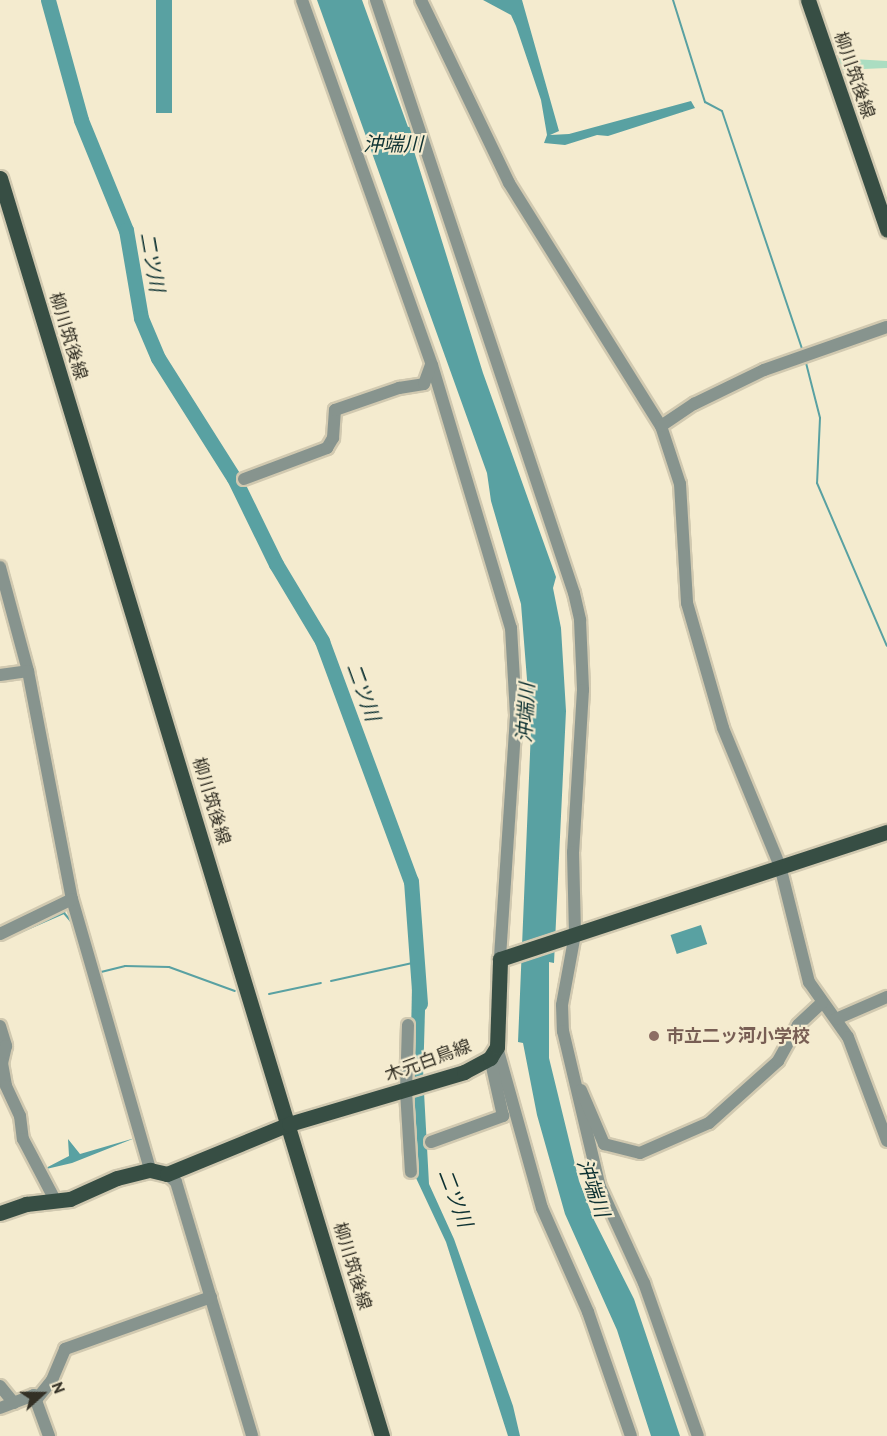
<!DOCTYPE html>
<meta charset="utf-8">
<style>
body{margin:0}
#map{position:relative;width:887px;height:1436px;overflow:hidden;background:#f4ebcf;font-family:"PT Sans","Noto Sans JP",sans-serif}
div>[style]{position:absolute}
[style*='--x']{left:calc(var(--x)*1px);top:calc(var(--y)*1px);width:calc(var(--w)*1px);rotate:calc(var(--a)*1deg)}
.green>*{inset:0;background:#abddc1}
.water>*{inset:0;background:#59a1a2;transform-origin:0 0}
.stream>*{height:2px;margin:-1px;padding:0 1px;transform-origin:1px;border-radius:1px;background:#59a1a2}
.river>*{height:15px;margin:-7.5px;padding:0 7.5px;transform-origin:7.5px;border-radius:7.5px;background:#59a1a2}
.roads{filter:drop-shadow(2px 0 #d1c9b0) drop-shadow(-2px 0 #d1c9b0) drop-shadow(0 2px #d1c9b0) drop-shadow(0 -2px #d1c9b0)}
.minor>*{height:12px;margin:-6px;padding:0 6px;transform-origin:6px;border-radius:6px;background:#87948e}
.major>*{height:15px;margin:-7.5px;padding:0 7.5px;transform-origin:7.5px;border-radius:7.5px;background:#374e44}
.dots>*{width:16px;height:16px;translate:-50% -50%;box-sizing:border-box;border:3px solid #f4ebcf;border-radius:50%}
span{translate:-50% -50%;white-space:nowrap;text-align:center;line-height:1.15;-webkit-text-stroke:4.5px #f4ebcf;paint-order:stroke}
.street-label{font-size:18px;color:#333025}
.education-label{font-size:18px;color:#785e54;font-weight:700}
.left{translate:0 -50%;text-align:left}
.water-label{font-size:20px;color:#0d3132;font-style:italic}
.north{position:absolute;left:12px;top:1364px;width:60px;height:60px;-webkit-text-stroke:4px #f4ebcf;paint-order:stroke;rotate:69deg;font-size:16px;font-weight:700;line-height:24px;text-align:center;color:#333025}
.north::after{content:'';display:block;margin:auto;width:21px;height:27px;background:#333025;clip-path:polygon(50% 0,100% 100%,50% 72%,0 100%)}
</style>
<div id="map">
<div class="green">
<div style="clip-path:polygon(836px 58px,887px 61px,887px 68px,839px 70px)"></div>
</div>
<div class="water">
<div style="left:156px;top:0;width:16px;height:113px"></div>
<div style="clip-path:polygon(317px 0,362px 0,408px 127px,412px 126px,413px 148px,483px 373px,556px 577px,553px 588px,561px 628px,566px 711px,554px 963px,549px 962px,549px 1058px,579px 1181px,594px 1220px,634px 1299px,680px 1436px,651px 1436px,617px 1330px,565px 1214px,537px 1115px,523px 1043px,518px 1042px,531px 730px,521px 604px,491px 501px,487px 473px)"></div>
<div style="clip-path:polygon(483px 0,522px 0,559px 131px,550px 135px,569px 134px,691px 101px,695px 108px,608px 136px,597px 135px,565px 145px,544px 143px,547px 135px,541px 100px,516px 26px,511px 15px)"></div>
<div style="left:701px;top:925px;width:20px;height:32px;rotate:72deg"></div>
<div style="clip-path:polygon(412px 986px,424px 986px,425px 1010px,423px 1081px,410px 1086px)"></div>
<div style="clip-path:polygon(424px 1092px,429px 1184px,454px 1239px,513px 1406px,520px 1436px,508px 1436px,446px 1242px,416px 1178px,412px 1097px)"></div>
<div style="clip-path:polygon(135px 1138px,72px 1163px,42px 1170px,69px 1156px,68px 1139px,80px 1154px)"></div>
</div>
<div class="stream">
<div style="--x:673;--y:0;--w:107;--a:72.6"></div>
<div style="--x:705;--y:102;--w:19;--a:28"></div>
<div style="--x:722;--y:111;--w:254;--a:71.4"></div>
<div style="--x:805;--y:359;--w:61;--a:75.7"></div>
<div style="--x:820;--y:418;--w:65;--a:92.6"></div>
<div style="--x:817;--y:483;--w:177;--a:66.8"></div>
<div style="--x:2;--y:940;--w:68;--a:-23.5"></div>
<div style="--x:64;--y:913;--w:16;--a:50"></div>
<div style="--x:101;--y:972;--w:25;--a:-14"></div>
<div style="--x:125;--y:966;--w:44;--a:1.3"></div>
<div style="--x:169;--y:967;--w:70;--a:20"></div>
<div style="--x:331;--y:981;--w:88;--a:-12.5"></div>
<div style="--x:269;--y:994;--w:53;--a:-11.9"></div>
</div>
<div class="river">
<div style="--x:48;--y:0;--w:124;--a:74.6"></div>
<div style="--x:81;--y:120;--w:119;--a:67.8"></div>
<div style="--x:126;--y:230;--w:89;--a:80.3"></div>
<div style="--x:141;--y:318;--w:43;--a:67"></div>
<div style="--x:158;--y:358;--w:142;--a:57.7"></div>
<div style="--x:234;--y:478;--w:96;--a:64"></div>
<div style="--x:276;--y:564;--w:90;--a:59.1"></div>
<div style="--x:322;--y:641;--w:256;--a:69.7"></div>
<div style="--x:411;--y:881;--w:123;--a:85.8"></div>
</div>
<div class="roads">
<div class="minor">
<div style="--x:302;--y:0;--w:387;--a:70.4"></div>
<div style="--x:432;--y:365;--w:275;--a:73.3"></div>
<div style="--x:511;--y:628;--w:88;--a:86.7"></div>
<div style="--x:516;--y:716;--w:244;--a:93.8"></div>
<div style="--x:376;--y:0;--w:625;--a:71.54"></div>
<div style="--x:574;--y:593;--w:28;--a:77"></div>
<div style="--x:580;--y:620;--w:70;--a:87.5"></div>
<div style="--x:583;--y:690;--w:162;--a:93.5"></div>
<div style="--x:573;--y:852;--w:82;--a:88.6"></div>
<div style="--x:575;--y:934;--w:72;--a:100.4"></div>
<div style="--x:562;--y:1005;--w:26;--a:88"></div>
<div style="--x:563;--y:1031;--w:160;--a:76.7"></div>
<div style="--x:600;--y:1187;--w:106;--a:65.4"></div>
<div style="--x:644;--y:1283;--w:162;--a:70.6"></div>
<div style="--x:421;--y:0;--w:203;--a:64.3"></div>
<div style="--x:509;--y:183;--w:287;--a:58"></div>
<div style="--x:661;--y:426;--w:61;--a:71.9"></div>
<div style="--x:680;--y:484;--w:119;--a:86.6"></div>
<div style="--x:687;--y:603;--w:130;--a:73.9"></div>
<div style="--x:723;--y:728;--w:149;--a:67.6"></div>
<div style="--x:780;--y:866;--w:120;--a:76"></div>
<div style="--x:809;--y:982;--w:67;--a:54.7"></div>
<div style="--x:848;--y:1037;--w:111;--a:69.4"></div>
<div style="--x:661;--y:426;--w:40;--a:-34"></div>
<div style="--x:694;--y:404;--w:78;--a:-25.9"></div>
<div style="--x:764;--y:370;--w:130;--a:-19.3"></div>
<div style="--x:244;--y:479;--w:89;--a:-20.5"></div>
<div style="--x:327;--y:448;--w:12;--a:-59"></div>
<div style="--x:333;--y:438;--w:28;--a:-86"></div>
<div style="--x:335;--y:410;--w:68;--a:-19"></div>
<div style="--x:399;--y:388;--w:25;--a:-9"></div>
<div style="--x:424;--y:384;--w:20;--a:-70"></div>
<div style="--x:0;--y:567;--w:108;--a:74.9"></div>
<div style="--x:28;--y:671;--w:232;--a:79.1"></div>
<div style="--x:72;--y:899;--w:282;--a:73.9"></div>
<div style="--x:0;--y:675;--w:28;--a:-8"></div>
<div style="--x:0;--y:934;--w:80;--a:-25.9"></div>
<div style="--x:836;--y:1019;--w:56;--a:-23.3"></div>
<div style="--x:408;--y:1025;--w:66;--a:91.7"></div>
<div style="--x:406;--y:1091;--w:81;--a:86.5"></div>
<div style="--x:0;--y:1026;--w:21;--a:73"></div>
<div style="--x:6;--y:1046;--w:17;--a:103"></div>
<div style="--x:2;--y:1063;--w:23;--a:80"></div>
<div style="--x:6;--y:1086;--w:33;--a:65"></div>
<div style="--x:20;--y:1116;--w:23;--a:83"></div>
<div style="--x:23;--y:1139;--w:69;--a:62.3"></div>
<div style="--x:497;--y:1047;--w:167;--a:74.4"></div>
<div style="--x:542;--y:1208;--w:114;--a:66.1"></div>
<div style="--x:588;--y:1312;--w:131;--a:70.9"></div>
<div style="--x:581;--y:1090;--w:59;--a:66.9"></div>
<div style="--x:604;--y:1144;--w:37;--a:14"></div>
<div style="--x:640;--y:1153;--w:75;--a:-23.5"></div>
<div style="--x:709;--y:1123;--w:93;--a:-41.9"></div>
<div style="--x:778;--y:1061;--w:41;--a:-60.9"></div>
<div style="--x:798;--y:1025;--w:33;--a:-43"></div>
<div style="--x:431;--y:1142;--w:77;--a:-19.9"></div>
<div style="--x:503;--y:1116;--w:59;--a:-102.6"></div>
<div style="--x:167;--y:1174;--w:12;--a:42"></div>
<div style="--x:176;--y:1182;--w:265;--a:73.3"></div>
<div style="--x:0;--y:1386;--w:22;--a:51"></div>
<div style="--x:36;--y:1400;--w:26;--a:-51"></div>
<div style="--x:52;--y:1380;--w:34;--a:-67"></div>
<div style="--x:65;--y:1349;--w:155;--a:-19.6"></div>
<div style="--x:0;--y:1408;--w:36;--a:-21"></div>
<div style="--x:34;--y:1395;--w:44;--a:69.9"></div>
</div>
<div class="major">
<div style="--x:808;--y:0;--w:243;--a:71"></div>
<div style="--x:0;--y:178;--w:1315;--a:73.11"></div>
<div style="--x:0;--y:1213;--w:28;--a:-19"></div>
<div style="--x:26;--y:1204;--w:44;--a:-6.5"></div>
<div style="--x:70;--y:1199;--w:51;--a:-24.1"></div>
<div style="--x:117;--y:1178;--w:34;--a:-14"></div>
<div style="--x:150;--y:1170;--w:17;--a:13"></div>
<div style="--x:167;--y:1174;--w:132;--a:-22.3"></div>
<div style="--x:289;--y:1124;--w:183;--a:-16.5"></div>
<div style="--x:464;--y:1072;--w:30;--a:-28"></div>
<div style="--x:490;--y:1058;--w:13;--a:-58"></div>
<div style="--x:497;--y:1047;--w:88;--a:-88"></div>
<div style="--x:500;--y:959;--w:407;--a:-18.2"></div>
</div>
</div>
<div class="dots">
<div style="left:654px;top:1036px;background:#8d6e63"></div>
</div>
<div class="street-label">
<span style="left:854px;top:75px;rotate:71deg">柳川筑後線</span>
<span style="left:68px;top:336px;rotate:73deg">柳川筑後線</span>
<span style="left:211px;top:801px;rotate:73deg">柳川筑後線</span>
<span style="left:428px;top:1061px;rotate:-20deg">木元白鳥線</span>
<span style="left:352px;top:1266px;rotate:73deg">柳川筑後線</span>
</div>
<div class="education-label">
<span class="left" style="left:666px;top:1036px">市立二ッ河小学校</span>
</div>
<div class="water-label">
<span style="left:393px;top:144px">沖端川</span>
<span style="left:152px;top:262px;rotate:80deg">二ツ川</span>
<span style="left:363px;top:692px;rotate:70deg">二ツ川</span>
<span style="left:526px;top:713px;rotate:-87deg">沖端川</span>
<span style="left:593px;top:1188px;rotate:71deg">沖端川</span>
<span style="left:455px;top:1198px;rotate:69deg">二ツ川</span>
</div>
<div class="north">N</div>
</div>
